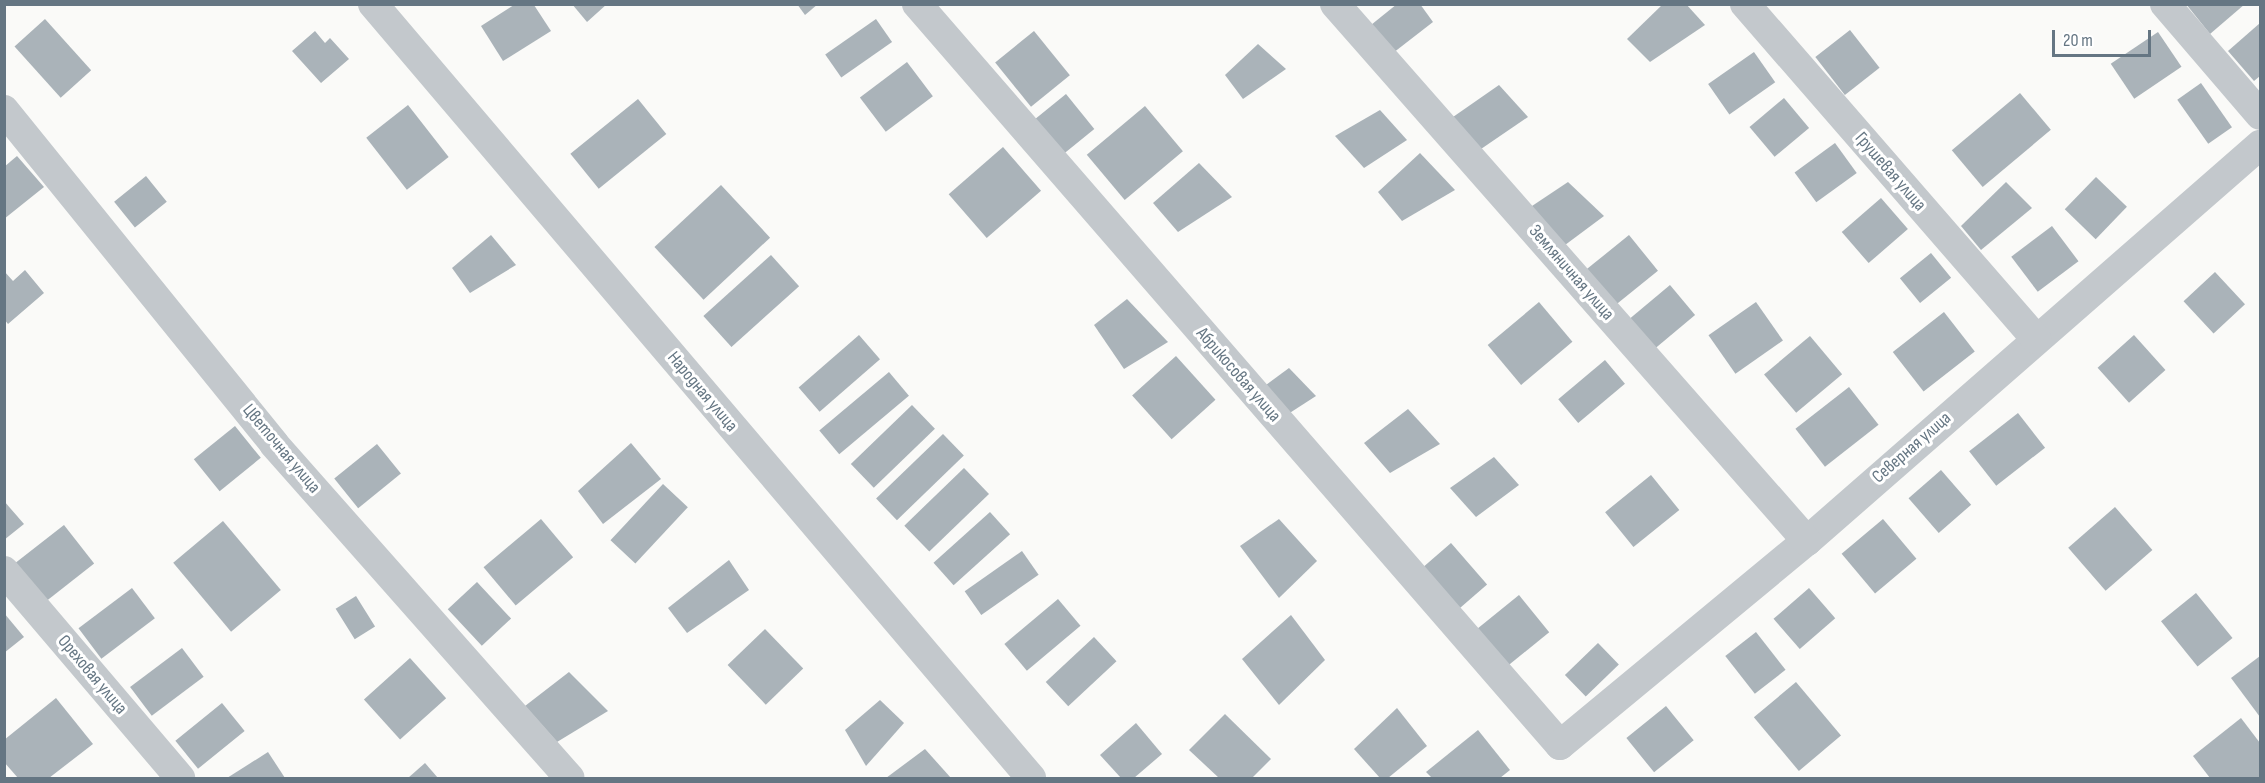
<!DOCTYPE html>
<meta charset="utf-8">
<style>
body{margin:0}
#map{position:relative;width:2265px;height:783px;overflow:hidden;background:#fafaf8;font-family:"Sofia Sans Condensed",sans-serif}
div>[style]{position:absolute}
[style*='--x']{left:calc(var(--x)*1px);top:calc(var(--y)*1px);width:calc(var(--w)*1px);rotate:calc(var(--a)*1deg)}
.building>*{inset:0;background:#aab3b9;transform-origin:0 0}
.minor>*{height:30px;margin:-15px;padding:0 15px;transform-origin:15px;border-radius:15px;background:#c3c8cc}
span{translate:-50% -50%;white-space:nowrap;text-align:center;line-height:1.15;-webkit-text-stroke:6px #fff;paint-order:stroke}
.street-label{font-size:18px;color:#657683}
.frame{position:absolute;inset:0;border:6px solid #657683;pointer-events:none}
.scale{position:absolute;left:2052px;top:30px;width:99px;height:27px;box-sizing:border-box;border:3px solid #657683;border-top:0;padding-left:8px;font-size:18px;line-height:21px;white-space:nowrap;color:#657683;-webkit-text-stroke:4px #fff;paint-order:stroke}
</style>
<div id="map">
<div class="building">
<div style="clip-path:polygon(572px 4px,607px 4px,587px 22px)"></div>
<div style="clip-path:polygon(797px 4px,818px 4px,805px 15px)"></div>
<div style="clip-path:polygon(1397px 4px,1420px 4px,1433px 22px,1393px 53px,1371px 25px)"></div>
<div style="clip-path:polygon(1663px 4px,1686px 4px,1705px 25px,1650px 62px,1627px 39px)"></div>
<div style="clip-path:polygon(2186px 4px,2245px 4px,2210px 34px)"></div>
<div style="clip-path:polygon(514px 5px,534px 5px,551px 31px,503px 61px,481px 26px)"></div>
<div style="left:45px;top:19px;width:69px;height:41px;rotate:48deg"></div>
<div style="left:876px;top:19px;width:28px;height:62px;rotate:55deg"></div>
<div style="clip-path:polygon(2260px 23px,2260px 76px,2254px 81px,2228px 51px)"></div>
<div style="left:1850px;top:30px;width:48px;height:44px;rotate:52deg"></div>
<div style="clip-path:polygon(315px 31px,325px 43px,330px 38px,349px 59px,321px 83px,292px 51px)"></div>
<div style="left:1034px;top:31px;width:57px;height:50px;rotate:51deg"></div>
<div style="left:2158px;top:32px;width:42px;height:57px;rotate:56deg"></div>
<div style="clip-path:polygon(1258px 44px,1286px 69px,1243px 99px,1225px 75px)"></div>
<div style="left:1754px;top:52px;width:37px;height:56px;rotate:55deg"></div>
<div style="left:907px;top:62px;width:43px;height:59px;rotate:53deg"></div>
<div style="left:2201px;top:83px;width:54px;height:29px;rotate:55deg"></div>
<div style="clip-path:polygon(1499px 85px,1528px 117px,1481px 149px,1453px 117px)"></div>
<div style="left:2020px;top:93px;width:48px;height:89px;rotate:50deg"></div>
<div style="left:1066px;top:94px;width:45px;height:44px;rotate:51deg"></div>
<div style="left:1784px;top:98px;width:39px;height:45px;rotate:50deg"></div>
<div style="left:638px;top:99px;width:45px;height:87px;rotate:51deg"></div>
<div style="left:408px;top:105px;width:66px;height:53px;rotate:52deg"></div>
<div style="left:1145px;top:106px;width:59px;height:76px;rotate:50deg"></div>
<div style="clip-path:polygon(1380px 110px,1407px 140px,1364px 168px,1335px 136px)"></div>
<div style="left:1835px;top:143px;width:37px;height:50px;rotate:54deg"></div>
<div style="left:1003px;top:147px;width:58px;height:72px;rotate:49deg"></div>
<div style="clip-path:polygon(1420px 153px,1455px 190px,1402px 221px,1378px 192px)"></div>
<div style="clip-path:polygon(17px 156px,44px 187px,4px 219px,4px 167px)"></div>
<div style="clip-path:polygon(1199px 163px,1232px 197px,1178px 232px,1153px 203px)"></div>
<div style="left:146px;top:176px;width:33px;height:41px;rotate:51deg"></div>
<div style="left:2096px;top:177px;width:43px;height:45px;rotate:44deg"></div>
<div style="clip-path:polygon(1568px 182px,1604px 216px,1557px 251px,1529px 208px)"></div>
<div style="clip-path:polygon(2006px 182px,2032px 208px,1981px 250px,1961px 226px)"></div>
<div style="left:721px;top:185px;width:72px;height:91px;rotate:47deg"></div>
<div style="left:1881px;top:198px;width:41px;height:52px;rotate:49deg"></div>
<div style="left:2052px;top:226px;width:44px;height:51px;rotate:53deg"></div>
<div style="clip-path:polygon(491px 235px,516px 265px,470px 293px,452px 268px)"></div>
<div style="left:1629px;top:235px;width:46px;height:57px;rotate:51deg"></div>
<div style="left:1931px;top:253px;width:32px;height:40px;rotate:51deg"></div>
<div style="left:771px;top:255px;width:42px;height:91px;rotate:48deg"></div>
<div style="clip-path:polygon(25px 270px,44px 293px,8px 324px,4px 319px,4px 271px,13px 281px)"></div>
<div style="left:2215px;top:272px;width:44px;height:43px;rotate:47deg"></div>
<div style="left:1670px;top:285px;width:39px;height:55px;rotate:50deg"></div>
<div style="clip-path:polygon(1127px 299px,1168px 342px,1124px 369px,1094px 325px)"></div>
<div style="left:1539px;top:302px;width:52px;height:67px;rotate:50deg"></div>
<div style="left:1756px;top:302px;width:47px;height:58px;rotate:55deg"></div>
<div style="left:1944px;top:312px;width:50px;height:65px;rotate:52deg"></div>
<div style="left:859px;top:335px;width:32px;height:80px;rotate:49deg"></div>
<div style="left:2134px;top:335px;width:47px;height:49px;rotate:48deg"></div>
<div style="left:1810px;top:336px;width:50px;height:60px;rotate:50deg"></div>
<div style="left:1176px;top:356px;width:59px;height:59px;rotate:48deg"></div>
<div style="left:1605px;top:360px;width:31px;height:61px;rotate:50deg"></div>
<div style="clip-path:polygon(1289px 368px,1316px 396px,1285px 416px,1262px 388px)"></div>
<div style="left:889px;top:372px;width:31px;height:91px;rotate:50deg"></div>
<div style="left:1849px;top:387px;width:48px;height:68px;rotate:52deg"></div>
<div style="left:912px;top:405px;width:33px;height:85px;rotate:46deg"></div>
<div style="clip-path:polygon(1408px 409px,1440px 444px,1390px 473px,1364px 443px)"></div>
<div style="left:2018px;top:413px;width:44px;height:62px;rotate:52deg"></div>
<div style="left:235px;top:426px;width:41px;height:53px;rotate:51deg"></div>
<div style="left:943px;top:434px;width:30px;height:93px;rotate:46deg"></div>
<div style="clip-path:polygon(631px 443px,661px 479px,603px 524px,578px 491px)"></div>
<div style="left:377px;top:444px;width:38px;height:55px;rotate:51deg"></div>
<div style="clip-path:polygon(1494px 457px,1519px 485px,1476px 517px,1450px 488px)"></div>
<div style="left:964px;top:468px;width:36px;height:83px;rotate:46deg"></div>
<div style="left:1941px;top:470px;width:46px;height:43px;rotate:49deg"></div>
<div style="left:1651px;top:475px;width:45px;height:59px;rotate:51deg"></div>
<div style="left:663px;top:484px;width:34px;height:77px;rotate:43deg"></div>
<div style="clip-path:polygon(4px 501px,24px 524px,4px 540px)"></div>
<div style="left:2115px;top:507px;width:57px;height:62px;rotate:49deg"></div>
<div style="left:990px;top:512px;width:30px;height:76px;rotate:48deg"></div>
<div style="left:541px;top:519px;width:50px;height:75px;rotate:50deg"></div>
<div style="clip-path:polygon(1279px 519px,1317px 561px,1279px 598px,1240px 546px)"></div>
<div style="left:1883px;top:519px;width:52px;height:54px;rotate:50deg"></div>
<div style="left:223px;top:521px;width:90px;height:65px;rotate:50deg"></div>
<div style="left:64px;top:525px;width:49px;height:63px;rotate:52deg"></div>
<div style="left:1451px;top:543px;width:55px;height:39px;rotate:49deg"></div>
<div style="left:1022px;top:551px;width:29px;height:70px;rotate:55deg"></div>
<div style="clip-path:polygon(729px 560px,749px 590px,687px 633px,668px 608px)"></div>
<div style="left:477px;top:582px;width:50px;height:40px;rotate:47deg"></div>
<div style="left:132px;top:588px;width:38px;height:67px;rotate:53deg"></div>
<div style="left:1809px;top:588px;width:40px;height:47px;rotate:49deg"></div>
<div style="left:2196px;top:593px;width:58px;height:45px;rotate:51deg"></div>
<div style="left:1519px;top:595px;width:48px;height:56px;rotate:51deg"></div>
<div style="left:356px;top:596px;width:36px;height:24px;rotate:58deg"></div>
<div style="left:1058px;top:599px;width:35px;height:70px;rotate:50deg"></div>
<div style="clip-path:polygon(4px 613px,24px 637px,4px 653px)"></div>
<div style="clip-path:polygon(1291px 615px,1325px 660px,1279px 705px,1242px 659px)"></div>
<div style="left:765px;top:629px;width:55px;height:52px;rotate:46deg"></div>
<div style="left:1756px;top:632px;width:48px;height:39px;rotate:52deg"></div>
<div style="left:1094px;top:637px;width:33px;height:66px;rotate:47deg"></div>
<div style="left:1598px;top:643px;width:30px;height:46px;rotate:46deg"></div>
<div style="left:182px;top:648px;width:36px;height:65px;rotate:53deg"></div>
<div style="clip-path:polygon(2260px 656px,2260px 717px,2231px 678px)"></div>
<div style="left:410px;top:658px;width:54px;height:62px;rotate:48deg"></div>
<div style="clip-path:polygon(569px 672px,608px 711px,557px 742px,525px 706px)"></div>
<div style="left:1796px;top:682px;width:70px;height:55px;rotate:50deg"></div>
<div style="clip-path:polygon(56px 698px,93px 744px,49px 778px,18px 778px,4px 762px,4px 740px)"></div>
<div style="clip-path:polygon(880px 700px,904px 723px,866px 766px,845px 730px)"></div>
<div style="left:222px;top:703px;width:36px;height:60px;rotate:51deg"></div>
<div style="left:1666px;top:706px;width:44px;height:51px;rotate:51deg"></div>
<div style="clip-path:polygon(1397px 708px,1427px 746px,1388px 778px,1380px 778px,1354px 749px)"></div>
<div style="clip-path:polygon(1225px 714px,1271px 759px,1252px 778px,1219px 778px,1189px 750px)"></div>
<div style="clip-path:polygon(2241px 718px,2260px 743px,2260px 778px,2210px 778px,2193px 756px)"></div>
<div style="clip-path:polygon(1136px 723px,1162px 754px,1134px 778px,1121px 778px,1100px 755px)"></div>
<div style="clip-path:polygon(1478px 730px,1510px 770px,1500px 778px,1432px 778px,1426px 772px)"></div>
<div style="clip-path:polygon(925px 749px,951px 778px,886px 778px)"></div>
<div style="clip-path:polygon(268px 752px,285px 778px,227px 778px)"></div>
<div style="clip-path:polygon(425px 763px,438px 778px,408px 778px)"></div>
</div>
<div class="minor">
<div style="--x:373;--y:4;--w:1016;--a:49.63"></div>
<div style="--x:917;--y:4;--w:981;--a:49.05"></div>
<div style="--x:1560;--y:745;--w:320;--a:-39.6"></div>
<div style="--x:1807;--y:541;--w:602;--a:-41.16"></div>
<div style="--x:1335;--y:4;--w:715;--a:48.69"></div>
<div style="--x:1745;--y:4;--w:444;--a:49"></div>
<div style="--x:2165;--y:4;--w:146;--a:49.4"></div>
<div style="--x:4;--y:110;--w:429;--a:51"></div>
<div style="--x:274;--y:444;--w:446;--a:48.5"></div>
<div style="--x:4;--y:571;--w:272;--a:49.6"></div>
</div>
<div class="street-label">
<span style="left:1890px;top:172px;rotate:49deg">Грушевая улица</span>
<span style="left:1571px;top:273px;rotate:49deg">Земляничная улица</span>
<span style="left:1238px;top:375px;rotate:49deg">Абрикосовая улица</span>
<span style="left:702px;top:392px;rotate:50deg">Народная улица</span>
<span style="left:1912px;top:448px;rotate:-41deg">Северная улица</span>
<span style="left:281px;top:449px;rotate:50deg">Цветочная улица</span>
<span style="left:92px;top:675px;rotate:50deg">Ореховая улица</span>
</div>
<div class="frame"></div>
<div class="scale">20 m</div>
</div>
